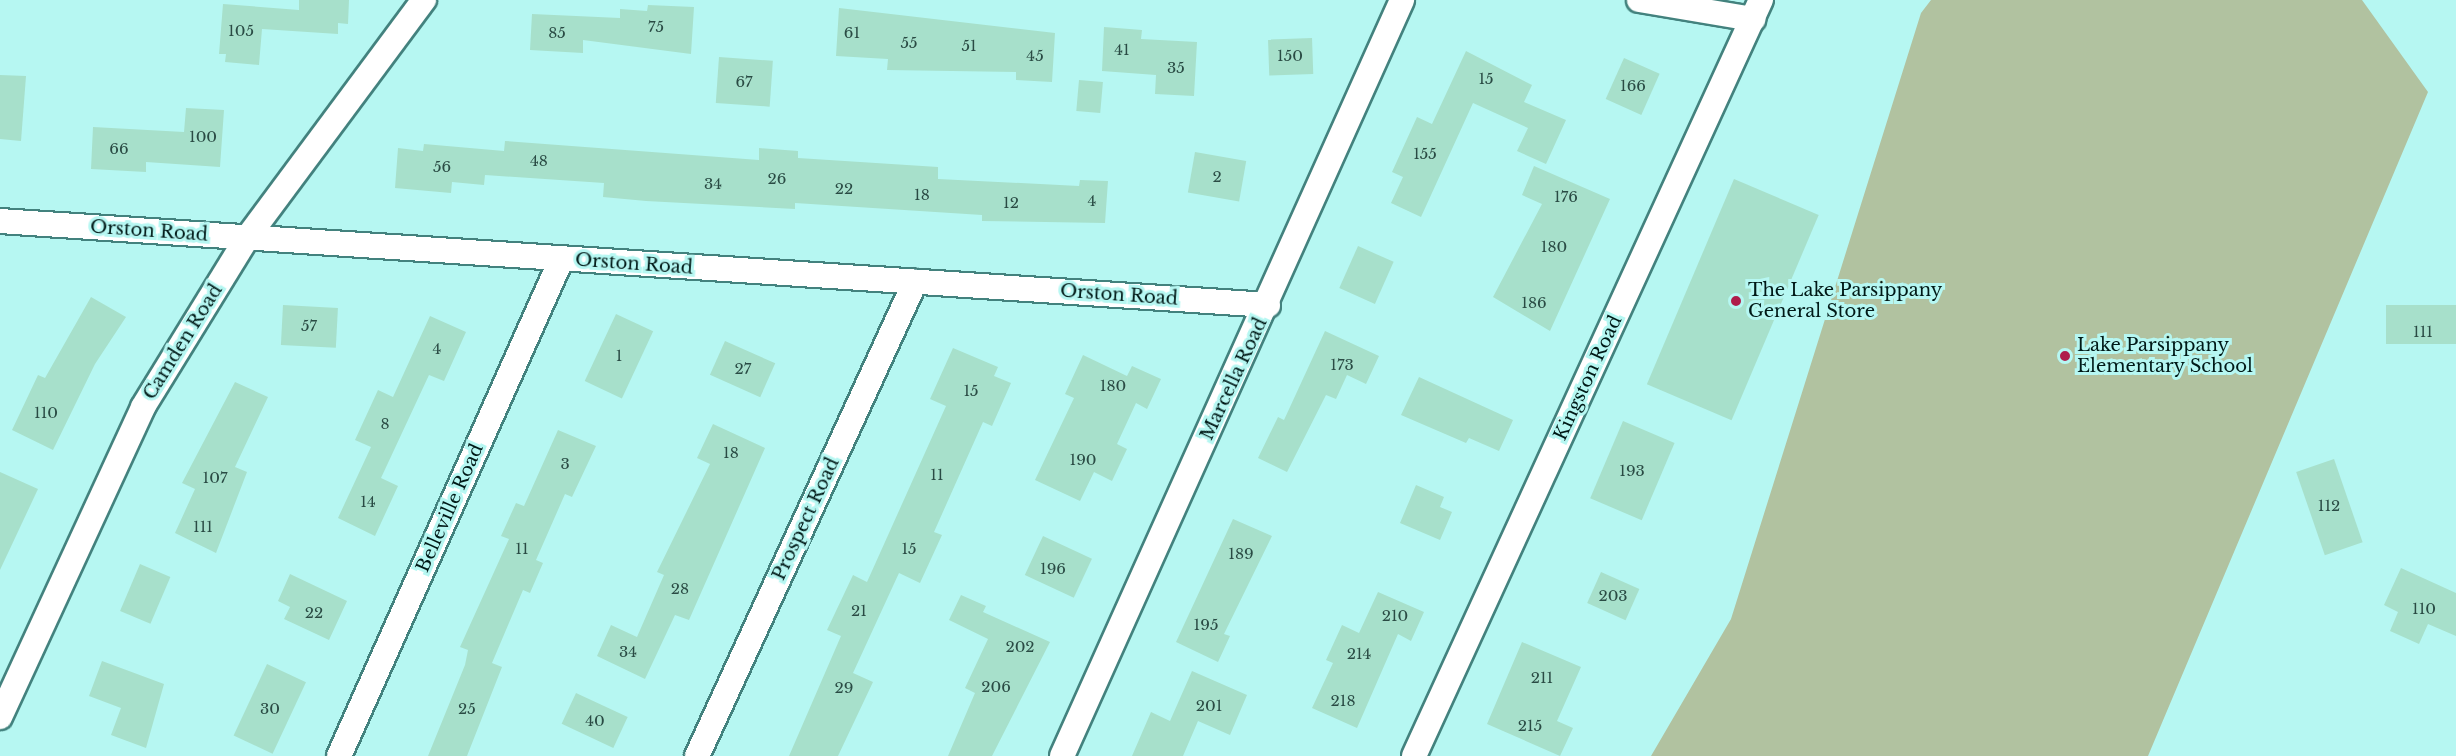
<!DOCTYPE html>
<style>
body{margin:0}
#map{position:relative;width:2456px;height:756px;overflow:hidden;background:#b6f7f2;font-family:"Libre Baskerville",serif}
div>[style]{position:absolute}
[style*='--x']{left:calc(var(--x)*1px);top:calc(var(--y)*1px);width:calc(var(--w)*1px);rotate:calc(var(--a)*1deg)}
.green>*{inset:0;background:#b1c2a0}
.building>*{inset:0;background:#a7e0cb;transform-origin:0 0}
.roads{filter:drop-shadow(2px 0 #43827e) drop-shadow(-2px 0 #43827e) drop-shadow(0 2px #43827e) drop-shadow(0 -2px #43827e)}
.street>*{height:24px;margin:-12px;padding:0 12px;transform-origin:12px;border-radius:12px;background:#fff}
.dots>*{width:16px;height:16px;translate:-50% -50%;box-sizing:border-box;border:3px solid #b6f7f2;border-radius:50%}
span{translate:-50% -50%;white-space:nowrap;text-align:center;line-height:1.15;-webkit-text-stroke:6px #b6f7f2;paint-order:stroke}
.number-label{font-size:15px;color:#2a4b44}
.number-label span{-webkit-text-stroke-width:0}
.street-label{font-size:18px;color:#001917}
.poi-label{font-size:18px;color:#001917}
.left{translate:0 -50%;text-align:left}
</style>
<div id="map">
<div class="green">
<div style="clip-path:polygon(1931px 0,2362px 0,2428px 92px,2148px 756px,1651px 756px,1731px 619px,1921px 13px)"></div>
</div>
<div class="building">
<div style="clip-path:polygon(299px 0,349px 0,348px 24px,338px 23px,338px 34px,262px 29px,259px 65px,225px 62px,226px 54px,219px 54px,223px 4px,299px 10px)"></div>
<div style="clip-path:polygon(648px 5px,694px 7px,691px 54px,583px 40px,583px 53px,530px 50px,532px 14px,620px 18px,620px 9px,647px 11px)"></div>
<div style="clip-path:polygon(839px 8px,1055px 33px,1052px 82px,1016px 80px,1016px 72px,887px 70px,888px 59px,836px 56px)"></div>
<div style="clip-path:polygon(1104px 27px,1142px 30px,1141px 39px,1197px 42px,1194px 96px,1155px 94px,1156px 75px,1102px 71px)"></div>
<div style="left:1312px;top:38px;width:36px;height:44px;rotate:88deg"></div>
<div style="clip-path:polygon(1466px 51px,1532px 85px,1524px 102px,1566px 120px,1546px 164px,1517px 151px,1528px 128px,1473px 103px,1421px 217px,1391px 203px,1403px 177px,1392px 172px,1417px 117px,1432px 124px)"></div>
<div style="left:719px;top:57px;width:54px;height:46px;rotate:4deg"></div>
<div style="left:1624px;top:58px;width:39px;height:45px;rotate:24deg"></div>
<div style="clip-path:polygon(0 75px,26px 76px,21px 141px,0 139px)"></div>
<div style="left:1079px;top:80px;width:24px;height:31px;rotate:5deg"></div>
<div style="clip-path:polygon(186px 108px,224px 110px,220px 167px,146px 162px,146px 172px,91px 169px,93px 127px,184px 132px)"></div>
<div style="clip-path:polygon(505px 141px,759px 160px,759px 148px,798px 151px,798px 158px,938px 167px,938px 179px,1079px 186px,1080px 180px,1108px 181px,1105px 223px,982px 221px,982px 215px,795px 203px,795px 209px,646px 201px,603px 197px,604px 183px,485px 175px,484px 185px,452px 182px,451px 193px,395px 188px,398px 148px,423px 151px,424px 144px,504px 151px)"></div>
<div style="left:1195px;top:152px;width:52px;height:41px;rotate:10deg"></div>
<div style="clip-path:polygon(1534px 166px,1610px 199px,1550px 331px,1493px 297px,1542px 204px,1522px 195px)"></div>
<div style="left:1734px;top:179px;width:92px;height:223px;rotate:23deg"></div>
<div style="left:1358px;top:246px;width:39px;height:46px;rotate:24deg"></div>
<div style="clip-path:polygon(91px 297px,126px 317px,95px 364px,53px 450px,12px 430px,38px 375px,45px 378px)"></div>
<div style="left:283px;top:305px;width:55px;height:40px;rotate:3deg"></div>
<div style="left:2456px;top:305px;width:39px;height:70px;rotate:90deg"></div>
<div style="left:616px;top:314px;width:41px;height:74px;rotate:25deg"></div>
<div style="clip-path:polygon(430px 316px,466px 332px,444px 381px,429px 375px,381px 478px,398px 486px,375px 536px,338px 518px,371px 447px,355px 440px,378px 390px,393px 397px)"></div>
<div style="clip-path:polygon(1325px 331px,1379px 356px,1366px 384px,1347px 375px,1336px 399px,1326px 395px,1287px 472px,1258px 458px,1278px 417px,1284px 420px)"></div>
<div style="left:725px;top:341px;width:55px;height:37px;rotate:24deg"></div>
<div style="clip-path:polygon(953px 348px,998px 367px,994px 376px,1011px 383px,992px 426px,983px 422px,934px 532px,942px 535px,920px 583px,899px 573px,853px 673px,873px 682px,838px 756px,789px 756px,841px 636px,827px 630px,853px 575px,867px 582px,946px 406px,930px 399px)"></div>
<div style="clip-path:polygon(1083px 355px,1127px 376px,1132px 366px,1161px 379px,1147px 409px,1136px 403px,1117px 444px,1127px 449px,1112px 481px,1094px 472px,1080px 501px,1035px 480px,1074px 398px,1065px 394px)"></div>
<div style="clip-path:polygon(1419px 377px,1513px 420px,1499px 451px,1469px 438px,1466px 443px,1401px 415px)"></div>
<div style="clip-path:polygon(235px 382px,268px 397px,235px 467px,247px 472px,216px 553px,175px 533px,195px 489px,182px 483px)"></div>
<div style="left:1623px;top:421px;width:56px;height:84px;rotate:23deg"></div>
<div style="clip-path:polygon(713px 424px,765px 448px,689px 620px,675px 615px,645px 679px,597px 656px,611px 625px,637px 637px,664px 575px,657px 572px,710px 464px,697px 458px)"></div>
<div style="clip-path:polygon(558px 430px,596px 446px,572px 497px,565px 494px,536px 560px,543px 563px,530px 593px,523px 590px,492px 663px,502px 667px,467px 756px,428px 756px,465px 665px,468px 650px,460px 647px,509px 539px,501px 536px,516px 503px,524px 506px)"></div>
<div style="left:2334px;top:459px;width:88px;height:40px;rotate:71deg"></div>
<div style="clip-path:polygon(0 472px,38px 489px,0 570px)"></div>
<div style="clip-path:polygon(1416px 485px,1444px 497px,1440px 507px,1452px 512px,1440px 540px,1400px 523px)"></div>
<div style="clip-path:polygon(1233px 519px,1272px 536px,1224px 634px,1230px 636px,1218px 662px,1176px 642px)"></div>
<div style="left:1043px;top:536px;width:54px;height:43px;rotate:25deg"></div>
<div style="left:140px;top:564px;width:33px;height:51px;rotate:23deg"></div>
<div style="clip-path:polygon(2401px 568px,2456px 593px,2456px 636px,2428px 624px,2419px 644px,2390px 631px,2398px 612px,2384px 605px)"></div>
<div style="left:1601px;top:572px;width:42px;height:34px;rotate:24deg"></div>
<div style="clip-path:polygon(290px 574px,347px 601px,329px 640px,284px 619px,290px 607px,278px 601px)"></div>
<div style="clip-path:polygon(1378px 592px,1424px 612px,1411px 641px,1398px 634px,1357px 728px,1312px 708px,1333px 663px,1326px 660px,1342px 625px,1359px 633px)"></div>
<div style="clip-path:polygon(961px 595px,986px 606px,983px 612px,1050px 642px,992px 756px,948px 756px,975px 693px,965px 688px,988px 639px,949px 620px)"></div>
<div style="clip-path:polygon(1522px 642px,1581px 667px,1557px 721px,1573px 728px,1560px 756px,1487px 724px)"></div>
<div style="clip-path:polygon(102px 661px,164px 684px,146px 748px,111px 735px,121px 708px,89px 696px)"></div>
<div style="left:267px;top:664px;width:43px;height:79px;rotate:25deg"></div>
<div style="clip-path:polygon(1192px 671px,1247px 695px,1230px 735px,1198px 721px,1183px 756px,1132px 756px,1151px 712px,1170px 721px)"></div>
<div style="left:576px;top:693px;width:57px;height:34px;rotate:25deg"></div>
</div>
<div class="roads">
<div class="street">
<div style="--x:1639;--y:0;--w:116;--a:9.5"></div>
<div style="--x:0;--y:221;--w:1271;--a:3.79"></div>
<div style="--x:0;--y:717;--w:341;--a:-65.2"></div>
<div style="--x:143;--y:407;--w:198;--a:-58.4"></div>
<div style="--x:247;--y:238;--w:297;--a:-53.4"></div>
<div style="--x:339;--y:756;--w:543;--a:-65.89"></div>
<div style="--x:697;--y:756;--w:522;--a:-65.3"></div>
<div style="--x:1062;--y:756;--w:829;--a:-65.78"></div>
<div style="--x:1414;--y:756;--w:832;--a:-65.35"></div>
</div>
</div>
<div class="dots">
<div style="left:1736px;top:301px;background:#af1d4b"></div>
<div style="left:2065px;top:356px;background:#af1d4b"></div>
</div>
<div class="number-label">
<span style="left:656px;top:27px">75</span>
<span style="left:241px;top:31px">105</span>
<span style="left:557px;top:33px">85</span>
<span style="left:852px;top:33px">61</span>
<span style="left:909px;top:43px">55</span>
<span style="left:969px;top:46px">51</span>
<span style="left:1122px;top:50px">41</span>
<span style="left:1035px;top:56px">45</span>
<span style="left:1290px;top:56px">150</span>
<span style="left:1176px;top:68px">35</span>
<span style="left:1486px;top:79px">15</span>
<span style="left:744px;top:82px">67</span>
<span style="left:1633px;top:86px">166</span>
<span style="left:203px;top:137px">100</span>
<span style="left:119px;top:149px">66</span>
<span style="left:1425px;top:154px">155</span>
<span style="left:539px;top:161px">48</span>
<span style="left:442px;top:167px">56</span>
<span style="left:1217px;top:177px">2</span>
<span style="left:777px;top:179px">26</span>
<span style="left:713px;top:184px">34</span>
<span style="left:844px;top:189px">22</span>
<span style="left:922px;top:195px">18</span>
<span style="left:1566px;top:197px">176</span>
<span style="left:1092px;top:201px">4</span>
<span style="left:1011px;top:203px">12</span>
<span style="left:1554px;top:247px">180</span>
<span style="left:1534px;top:303px">186</span>
<span style="left:309px;top:326px">57</span>
<span style="left:2423px;top:332px">111</span>
<span style="left:437px;top:349px">4</span>
<span style="left:619px;top:356px">1</span>
<span style="left:1342px;top:365px">173</span>
<span style="left:743px;top:369px">27</span>
<span style="left:1113px;top:386px">180</span>
<span style="left:971px;top:391px">15</span>
<span style="left:46px;top:413px">110</span>
<span style="left:385px;top:424px">8</span>
<span style="left:731px;top:453px">18</span>
<span style="left:1083px;top:460px">190</span>
<span style="left:565px;top:464px">3</span>
<span style="left:1632px;top:471px">193</span>
<span style="left:937px;top:475px">11</span>
<span style="left:215px;top:478px">107</span>
<span style="left:368px;top:502px">14</span>
<span style="left:2329px;top:506px">112</span>
<span style="left:203px;top:527px">111</span>
<span style="left:522px;top:549px">11</span>
<span style="left:909px;top:549px">15</span>
<span style="left:1241px;top:554px">189</span>
<span style="left:1053px;top:569px">196</span>
<span style="left:680px;top:589px">28</span>
<span style="left:1613px;top:596px">203</span>
<span style="left:2424px;top:609px">110</span>
<span style="left:859px;top:611px">21</span>
<span style="left:314px;top:613px">22</span>
<span style="left:1395px;top:616px">210</span>
<span style="left:1206px;top:625px">195</span>
<span style="left:1020px;top:647px">202</span>
<span style="left:628px;top:652px">34</span>
<span style="left:1359px;top:654px">214</span>
<span style="left:1542px;top:678px">211</span>
<span style="left:996px;top:687px">206</span>
<span style="left:844px;top:688px">29</span>
<span style="left:1343px;top:701px">218</span>
<span style="left:1209px;top:706px">201</span>
<span style="left:270px;top:709px">30</span>
<span style="left:467px;top:709px">25</span>
<span style="left:595px;top:721px">40</span>
<span style="left:1530px;top:726px">215</span>
</div>
<div class="street-label">
<span style="left:149px;top:231px;rotate:4deg">Orston Road</span>
<span style="left:634px;top:264px;rotate:4deg">Orston Road</span>
<span style="left:1119px;top:295px;rotate:4deg">Orston Road</span>
<span style="left:183px;top:342px;rotate:-58deg">Camden Road</span>
<span style="left:1588px;top:378px;rotate:-65deg">Kingston Road</span>
<span style="left:1234px;top:379px;rotate:-65deg">Marcella Road</span>
<span style="left:450px;top:508px;rotate:-66deg">Belleville Road</span>
<span style="left:806px;top:519px;rotate:-65deg">Prospect Road</span>
</div>
<div class="poi-label">
<span class="left" style="left:1748px;top:301px">The Lake Parsippany<br>General Store</span>
<span class="left" style="left:2077px;top:356px">Lake Parsippany<br>Elementary School</span>
</div>
</div>
